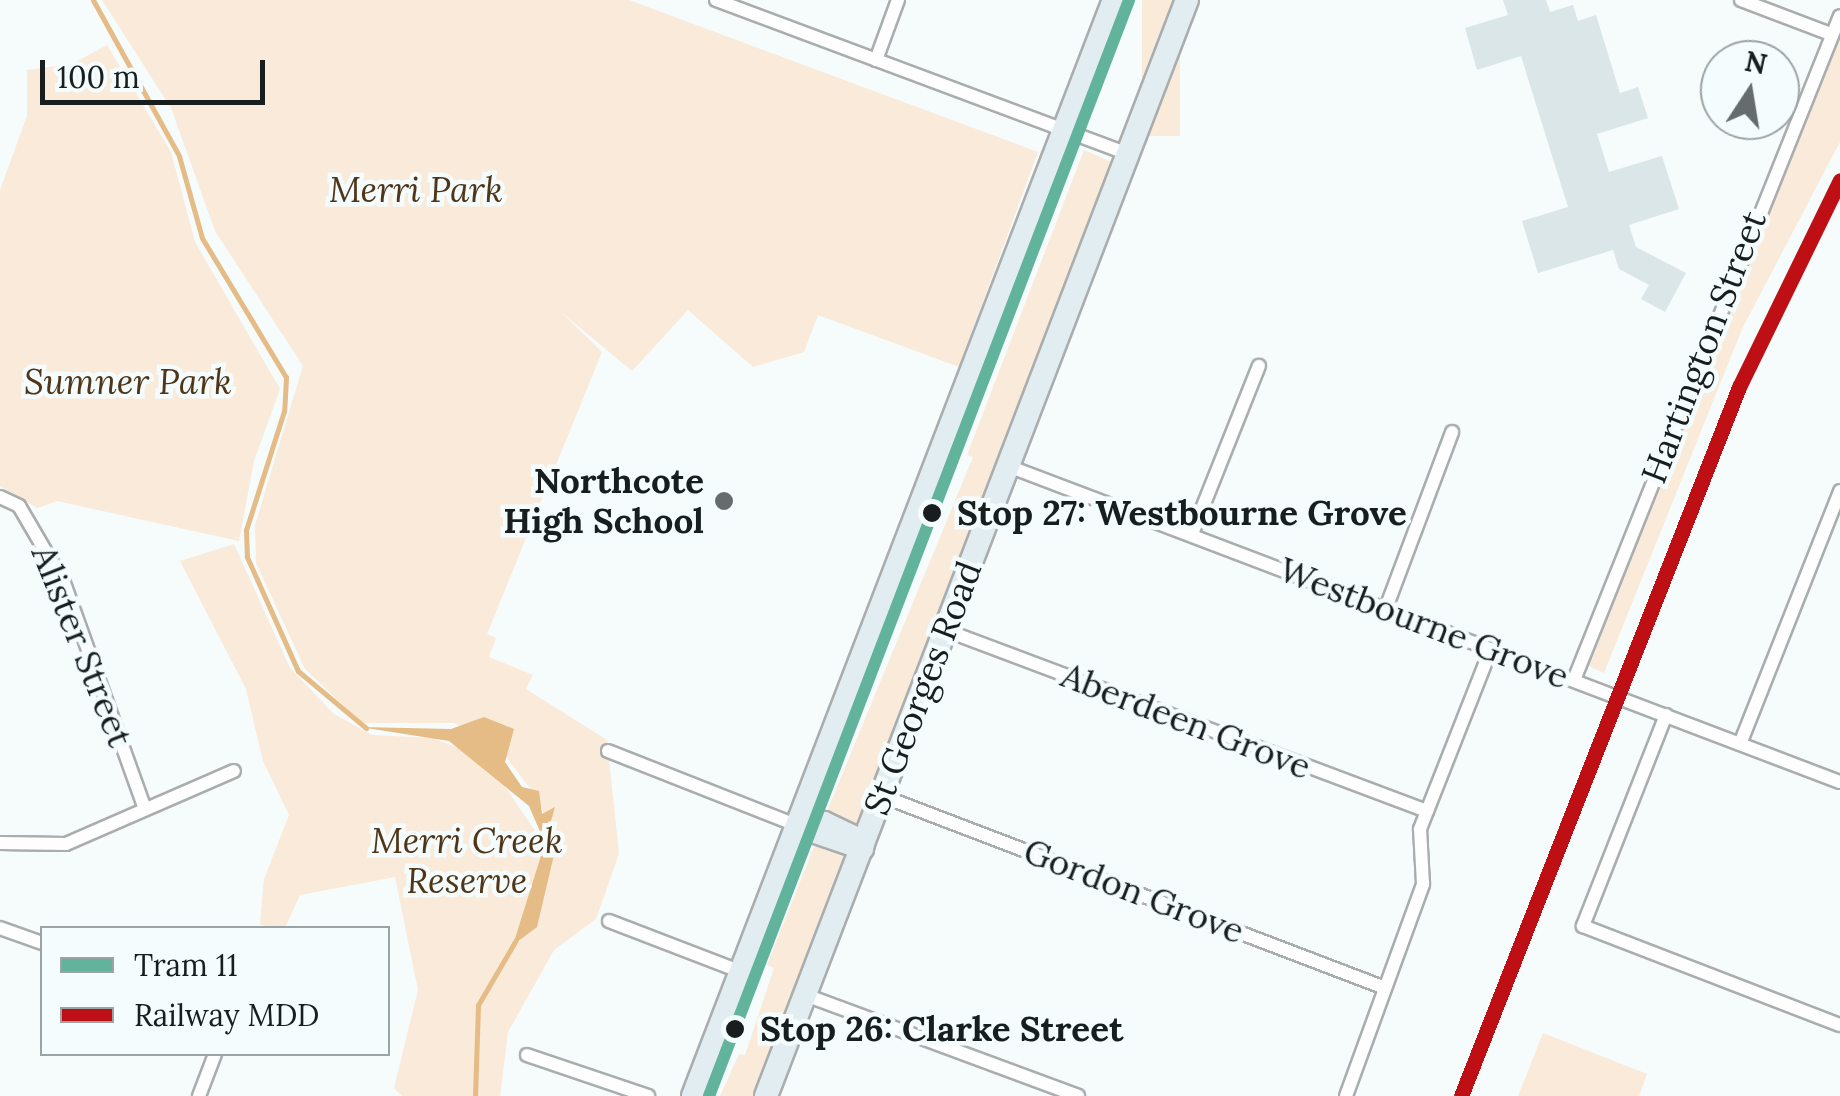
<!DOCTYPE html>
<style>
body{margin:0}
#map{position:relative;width:1840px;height:1096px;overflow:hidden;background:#f6fbfc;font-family:Lora,serif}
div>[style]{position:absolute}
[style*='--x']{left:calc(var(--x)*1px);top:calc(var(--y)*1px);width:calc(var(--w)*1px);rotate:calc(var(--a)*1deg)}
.green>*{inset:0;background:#f9ead9;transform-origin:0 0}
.water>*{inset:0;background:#e5bb86}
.stream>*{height:5px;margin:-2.5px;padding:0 2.5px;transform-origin:2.5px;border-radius:2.5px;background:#e5bb86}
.building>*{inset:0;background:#dbe6e9}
.roads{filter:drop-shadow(2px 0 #aaadae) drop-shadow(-2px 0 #aaadae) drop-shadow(0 2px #aaadae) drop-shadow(0 -2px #aaadae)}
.street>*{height:12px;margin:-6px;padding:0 6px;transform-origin:6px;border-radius:6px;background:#fefeff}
.highway>*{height:22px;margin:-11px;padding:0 11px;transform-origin:11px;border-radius:11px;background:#e2edf1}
.rail-1>*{height:15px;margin:-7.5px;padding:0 7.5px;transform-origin:7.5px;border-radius:7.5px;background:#be1014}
.tram-1>*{height:12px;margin:-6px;padding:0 6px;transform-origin:6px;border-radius:6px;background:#61b39c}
.dots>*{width:28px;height:28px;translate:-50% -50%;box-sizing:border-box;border:5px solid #f4fcfe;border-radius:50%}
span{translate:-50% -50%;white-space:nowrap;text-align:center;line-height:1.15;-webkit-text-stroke:9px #f4fcfe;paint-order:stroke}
.park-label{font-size:35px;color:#503616;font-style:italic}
.street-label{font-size:35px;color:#181d1e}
.poi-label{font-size:35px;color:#181d1e;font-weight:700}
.right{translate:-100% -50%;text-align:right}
.stop-label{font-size:35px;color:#181d1e;font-weight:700}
.left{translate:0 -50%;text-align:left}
.legend{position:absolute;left:40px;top:926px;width:350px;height:130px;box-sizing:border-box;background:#f4fcfe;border:2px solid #9ca3a4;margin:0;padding:12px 18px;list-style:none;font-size:30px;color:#181d1e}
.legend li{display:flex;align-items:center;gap:20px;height:50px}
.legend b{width:50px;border:2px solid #9ca3a4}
.north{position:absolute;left:1700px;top:40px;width:100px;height:100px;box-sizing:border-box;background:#f4fcfe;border:2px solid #9ca3a4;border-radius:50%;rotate:12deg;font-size:28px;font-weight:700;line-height:40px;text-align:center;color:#181d1e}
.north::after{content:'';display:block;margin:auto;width:35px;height:45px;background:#666b6c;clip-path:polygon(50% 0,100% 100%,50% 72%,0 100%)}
.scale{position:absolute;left:40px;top:60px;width:225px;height:45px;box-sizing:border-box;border:5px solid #181d1e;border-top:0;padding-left:12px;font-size:30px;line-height:35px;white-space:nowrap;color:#181d1e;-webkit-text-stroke:8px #f4fcfe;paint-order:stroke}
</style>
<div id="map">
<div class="green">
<div style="clip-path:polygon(102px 0,629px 0,1038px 152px,959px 367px,818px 315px,804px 352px,753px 367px,688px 310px,632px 371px,561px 312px,602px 352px,487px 634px,496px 638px,489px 657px,533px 675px,526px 689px,607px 740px,619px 854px,596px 919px,554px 950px,508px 1032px,500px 1096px,402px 1096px,394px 1088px,418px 990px,395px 877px,300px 895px,285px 928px,260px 925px,264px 879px,289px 815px,263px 761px,246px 689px,180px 561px,234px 544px,290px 668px,334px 714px,372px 735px,432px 738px,464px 750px,493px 769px,542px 841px,546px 863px,530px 915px,494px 980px,533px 921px,554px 846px,539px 800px,497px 745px,454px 723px,362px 723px,305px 669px,256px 563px,255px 525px,303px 366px,215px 231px,171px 108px)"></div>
<div style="left:1142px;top:0;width:38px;height:136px"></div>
<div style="clip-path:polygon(1840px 34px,1840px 142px,1742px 329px,1604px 673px,1589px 666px)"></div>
<div style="clip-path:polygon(107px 45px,171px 152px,195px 242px,280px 389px,254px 461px,239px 541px,57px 501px,37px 508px,0 486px,0 190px,27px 116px,27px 70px,72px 64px)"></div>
<div style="clip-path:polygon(1084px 150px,1116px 164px,860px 830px,825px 816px,973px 457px,967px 455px)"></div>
<div style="clip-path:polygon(816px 842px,849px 855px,763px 1084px,755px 1096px,720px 1096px,739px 1054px,745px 1055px,774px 968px,767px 965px)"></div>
<div style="clip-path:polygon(1543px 1033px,1647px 1074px,1639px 1096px,1518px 1096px)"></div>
</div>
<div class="water">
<div style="clip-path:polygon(484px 717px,514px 729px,505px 762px,522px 787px,539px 791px,542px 814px,555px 807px,548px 831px,557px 842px,537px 927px,513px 945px,545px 843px,529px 806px,449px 741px,360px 727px,451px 729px)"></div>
</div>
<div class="stream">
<div style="--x:93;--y:0;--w:178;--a:61.1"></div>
<div style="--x:179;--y:156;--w:85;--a:74.3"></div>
<div style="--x:202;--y:238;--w:162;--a:58.9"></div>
<div style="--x:286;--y:377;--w:34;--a:93"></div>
<div style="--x:284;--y:411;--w:125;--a:107.7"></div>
<div style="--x:246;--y:530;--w:27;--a:88"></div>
<div style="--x:247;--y:557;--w:125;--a:65.9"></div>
<div style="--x:298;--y:671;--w:89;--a:40"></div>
<div style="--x:475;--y:1096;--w:91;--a:-88.1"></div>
<div style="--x:478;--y:1005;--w:75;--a:-59.7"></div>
</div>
<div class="building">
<div style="clip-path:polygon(1503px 0,1546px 0,1550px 12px,1573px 5px,1578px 21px,1596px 15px,1620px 93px,1638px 87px,1648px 118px,1597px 134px,1609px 172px,1662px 156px,1679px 209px,1629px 225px,1636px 247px,1686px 273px,1665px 312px,1641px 299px,1649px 285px,1619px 269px,1613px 250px,1538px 273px,1522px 221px,1568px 207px,1521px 56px,1477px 70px,1465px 28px,1508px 15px)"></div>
</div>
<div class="roads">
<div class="street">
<div style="--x:716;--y:0;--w:439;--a:20.5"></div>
<div style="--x:1741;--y:0;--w:93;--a:20.8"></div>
<div style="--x:876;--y:60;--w:64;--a:-69.9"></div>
<div style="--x:1008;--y:466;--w:890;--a:20.8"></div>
<div style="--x:0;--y:497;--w:21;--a:25"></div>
<div style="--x:19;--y:506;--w:89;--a:59.7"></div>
<div style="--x:64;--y:583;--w:240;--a:70.3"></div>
<div style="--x:1192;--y:534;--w:181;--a:-68.3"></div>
<div style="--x:1386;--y:608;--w:188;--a:-69.4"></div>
<div style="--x:945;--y:630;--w:515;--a:20.58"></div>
<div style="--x:1574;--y:680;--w:715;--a:-68.17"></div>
<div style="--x:1666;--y:715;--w:227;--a:111.5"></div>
<div style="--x:1583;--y:926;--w:275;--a:21.1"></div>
<div style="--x:1740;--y:744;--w:272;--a:-68.4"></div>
<div style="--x:608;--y:751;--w:204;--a:21.5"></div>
<div style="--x:882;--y:796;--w:538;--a:20.89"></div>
<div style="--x:0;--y:843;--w:66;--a:0.9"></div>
<div style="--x:66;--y:844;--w:183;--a:-23.5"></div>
<div style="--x:609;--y:921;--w:142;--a:21"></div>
<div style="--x:0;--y:928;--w:45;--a:19.7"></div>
<div style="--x:808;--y:996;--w:288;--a:20.3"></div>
<div style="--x:527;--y:1055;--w:128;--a:18.7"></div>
<div style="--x:199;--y:1096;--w:45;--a:-69.1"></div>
<div style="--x:1346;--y:1096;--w:226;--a:-70"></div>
<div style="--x:1423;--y:884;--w:55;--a:-93.1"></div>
<div style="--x:1420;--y:829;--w:193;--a:-68.5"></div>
</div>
<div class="highway">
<div style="--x:798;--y:826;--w:26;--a:-7"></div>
<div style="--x:824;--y:823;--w:44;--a:25.4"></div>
<div style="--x:801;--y:827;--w:65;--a:19"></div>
<div style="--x:693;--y:1096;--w:1174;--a:-68.99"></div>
<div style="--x:766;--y:1096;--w:1174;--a:-68.99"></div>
</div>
</div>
<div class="rail-1">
<div style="--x:1461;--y:1096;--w:762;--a:-68.59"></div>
<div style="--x:1739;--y:387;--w:230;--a:-64"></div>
</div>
<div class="tram-1">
<div style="--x:709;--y:1096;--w:1174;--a:-69.03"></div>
</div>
<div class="dots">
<div style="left:724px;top:501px;background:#666b6c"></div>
<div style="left:932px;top:513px;background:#181d1e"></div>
<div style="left:735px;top:1029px;background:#181d1e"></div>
</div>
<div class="park-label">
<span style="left:416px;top:190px">Merri Park</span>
<span style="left:128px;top:382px">Sumner Park</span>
<span style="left:467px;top:861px">Merri Creek<br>Reserve</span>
</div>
<div class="street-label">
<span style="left:1704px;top:347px;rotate:-69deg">Hartington Street</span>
<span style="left:1424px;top:623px;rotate:21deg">Westbourne Grove</span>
<span style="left:82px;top:646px;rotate:68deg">Alister Street</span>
<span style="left:923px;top:688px;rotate:-69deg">St Georges Road</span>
<span style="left:1186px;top:721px;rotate:21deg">Aberdeen Grove</span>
<span style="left:1134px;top:891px;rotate:21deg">Gordon Grove</span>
</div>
<div class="poi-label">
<span class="right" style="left:704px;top:501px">Northcote<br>High School</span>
</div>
<div class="stop-label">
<span class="left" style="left:957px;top:513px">Stop 27: Westbourne Grove</span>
<span class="left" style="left:760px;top:1029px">Stop 26: Clarke Street</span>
</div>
<ul class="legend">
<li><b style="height:12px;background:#61b39c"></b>Tram 11</li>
<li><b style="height:12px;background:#be1014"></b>Railway MDD</li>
</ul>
<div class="north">N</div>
<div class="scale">100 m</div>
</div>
